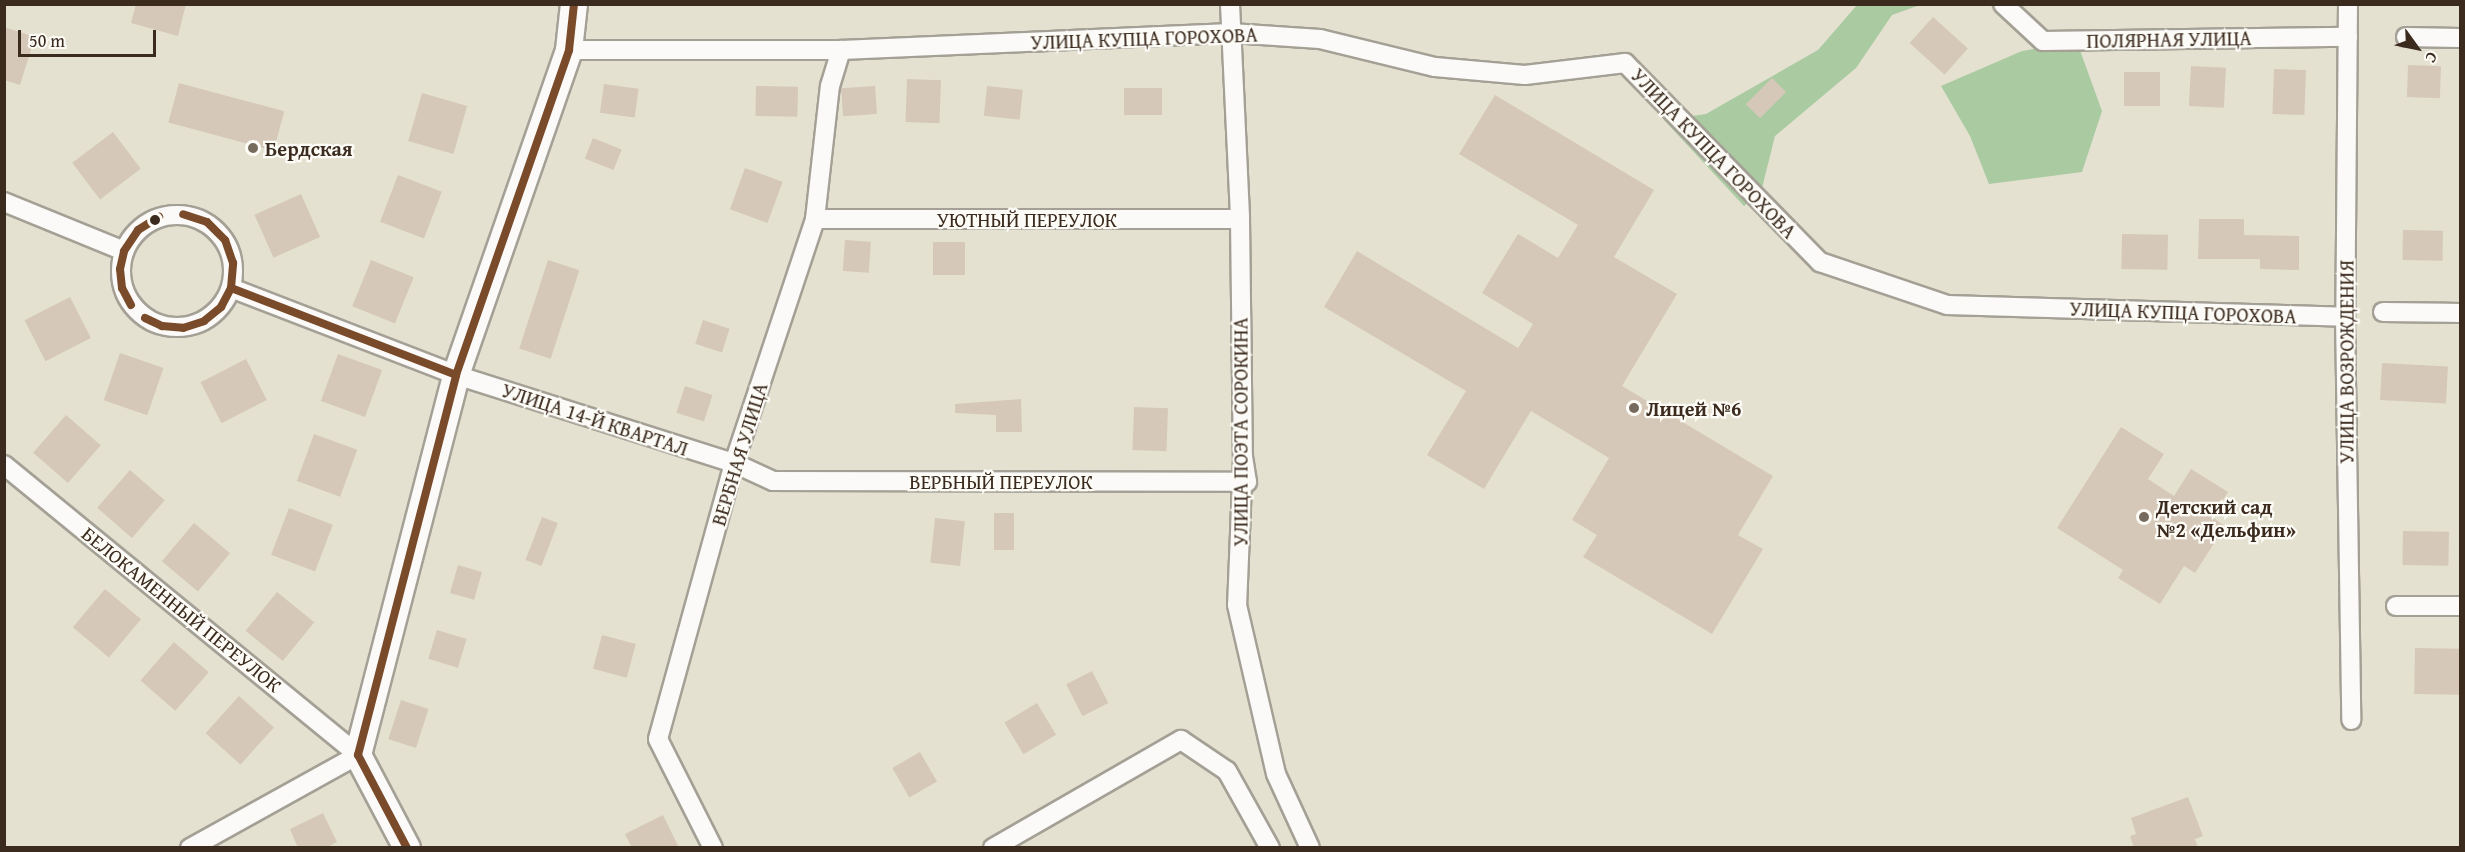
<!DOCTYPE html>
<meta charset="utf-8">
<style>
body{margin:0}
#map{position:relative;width:2465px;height:852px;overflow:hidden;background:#e5e1d1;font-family:"Gentium Book Plus",serif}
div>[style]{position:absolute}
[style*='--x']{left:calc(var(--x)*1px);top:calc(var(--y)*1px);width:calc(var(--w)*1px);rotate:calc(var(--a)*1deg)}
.forest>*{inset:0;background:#aacaa1}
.building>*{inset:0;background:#d5c8b8;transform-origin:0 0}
.roads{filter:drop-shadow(2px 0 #a4a095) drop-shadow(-2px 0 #a4a095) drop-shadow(0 2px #a4a095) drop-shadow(0 -2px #a4a095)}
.street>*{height:18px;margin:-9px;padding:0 9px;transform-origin:9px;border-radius:9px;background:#fbfaf8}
.street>.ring{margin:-9px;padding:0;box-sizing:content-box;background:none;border:18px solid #fbfaf8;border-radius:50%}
.secondary>*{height:26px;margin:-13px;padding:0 13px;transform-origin:13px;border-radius:13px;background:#fbfaf8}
.bus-1>*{height:8px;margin:-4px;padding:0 4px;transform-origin:4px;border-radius:4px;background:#7a4b2a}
.dots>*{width:16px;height:16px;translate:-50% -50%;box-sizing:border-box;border:3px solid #fdfcf7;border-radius:50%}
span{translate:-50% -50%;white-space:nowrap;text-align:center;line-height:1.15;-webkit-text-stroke:4.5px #fdfcf7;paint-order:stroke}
.street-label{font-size:20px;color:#3b2a1e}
.poi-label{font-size:20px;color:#3b2a1e;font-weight:700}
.left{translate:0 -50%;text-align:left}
.frame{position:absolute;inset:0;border:6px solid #3b2a1e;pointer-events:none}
.north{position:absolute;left:2387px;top:18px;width:60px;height:60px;-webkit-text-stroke:4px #fdfcf7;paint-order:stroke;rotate:123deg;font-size:16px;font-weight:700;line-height:24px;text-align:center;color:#3b2a1e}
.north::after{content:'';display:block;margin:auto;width:21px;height:27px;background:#3b2a1e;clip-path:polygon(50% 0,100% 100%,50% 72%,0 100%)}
.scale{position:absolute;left:18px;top:30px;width:138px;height:27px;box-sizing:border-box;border:3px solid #3b2a1e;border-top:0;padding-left:8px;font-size:18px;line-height:21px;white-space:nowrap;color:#3b2a1e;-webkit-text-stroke:4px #fdfcf7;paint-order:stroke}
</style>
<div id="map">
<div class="forest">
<div style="clip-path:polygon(1857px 5px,1920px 5px,1892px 15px,1856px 68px,1775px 136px,1761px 192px,1744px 206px,1664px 120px,1706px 114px,1818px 50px)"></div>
<div style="clip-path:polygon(2077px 42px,2102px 111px,2082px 172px,1989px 184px,1970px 136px,1941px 86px,2022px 51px)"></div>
</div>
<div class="building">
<div style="clip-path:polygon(136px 4px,186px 4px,178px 36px,131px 23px)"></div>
<div style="left:1933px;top:17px;width:47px;height:35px;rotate:42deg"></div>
<div style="clip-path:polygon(4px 27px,35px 37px,20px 85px,4px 80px)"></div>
<div style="left:2408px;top:65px;width:33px;height:32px;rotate:2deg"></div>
<div style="left:2191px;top:66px;width:35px;height:40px;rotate:3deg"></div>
<div style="left:2274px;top:69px;width:32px;height:45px;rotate:2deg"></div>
<div style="left:2124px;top:72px;width:36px;height:34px"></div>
<div style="left:1772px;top:78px;width:20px;height:37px;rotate:45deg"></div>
<div style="left:907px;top:79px;width:34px;height:43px;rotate:2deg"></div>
<div style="left:179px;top:83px;width:109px;height:41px;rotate:15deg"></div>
<div style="left:604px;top:84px;width:35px;height:29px;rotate:8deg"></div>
<div style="left:756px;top:86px;width:42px;height:30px;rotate:1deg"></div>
<div style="left:875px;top:86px;width:28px;height:34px;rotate:86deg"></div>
<div style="left:987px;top:86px;width:36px;height:30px;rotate:6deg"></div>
<div style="left:1124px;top:88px;width:38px;height:27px"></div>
<div style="left:422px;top:93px;width:47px;height:50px;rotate:16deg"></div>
<div style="clip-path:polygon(1495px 95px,1654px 190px,1614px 257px,1677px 294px,1622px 386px,1773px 476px,1738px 535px,1763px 549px,1712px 634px,1583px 557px,1597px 535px,1572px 520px,1609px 458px,1531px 411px,1484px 489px,1427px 455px,1466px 391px,1324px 307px,1357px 251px,1518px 348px,1533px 324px,1482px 293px,1518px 234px,1558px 258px,1578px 225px,1459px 154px)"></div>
<div style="left:113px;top:132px;width:46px;height:51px;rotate:53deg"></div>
<div style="left:593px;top:138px;width:31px;height:22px;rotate:22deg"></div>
<div style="left:745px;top:168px;width:40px;height:44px;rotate:20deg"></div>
<div style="left:398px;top:175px;width:47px;height:50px;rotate:21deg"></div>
<div style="left:301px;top:194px;width:47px;height:51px;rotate:66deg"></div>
<div style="clip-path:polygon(2199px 219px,2244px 219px,2244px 235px,2299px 236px,2299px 270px,2260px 269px,2260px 259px,2198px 259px)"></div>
<div style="left:2403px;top:230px;width:40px;height:30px;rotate:1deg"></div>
<div style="left:2122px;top:234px;width:46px;height:35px;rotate:1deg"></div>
<div style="left:845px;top:240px;width:26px;height:31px;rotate:4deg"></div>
<div style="left:933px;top:242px;width:32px;height:33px"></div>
<div style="left:371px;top:260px;width:46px;height:50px;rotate:22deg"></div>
<div style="left:548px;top:260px;width:33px;height:93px;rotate:18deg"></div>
<div style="left:70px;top:297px;width:46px;height:51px;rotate:63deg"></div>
<div style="left:703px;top:320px;width:28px;height:25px;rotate:18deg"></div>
<div style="left:120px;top:353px;width:46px;height:50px;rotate:19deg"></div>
<div style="left:338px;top:354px;width:47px;height:50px;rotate:20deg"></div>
<div style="left:246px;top:359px;width:46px;height:51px;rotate:63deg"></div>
<div style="left:2382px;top:363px;width:66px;height:37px;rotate:3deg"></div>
<div style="left:685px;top:386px;width:29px;height:28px;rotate:18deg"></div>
<div style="clip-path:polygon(1021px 399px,1022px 432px,996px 432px,996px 415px,955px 413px,955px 404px)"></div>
<div style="left:1134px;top:407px;width:34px;height:43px;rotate:2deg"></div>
<div style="left:66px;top:415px;width:46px;height:50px;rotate:41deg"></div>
<div style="clip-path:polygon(2121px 427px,2164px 454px,2148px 479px,2174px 496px,2191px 469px,2228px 492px,2212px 517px,2225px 526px,2195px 573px,2184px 566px,2160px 604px,2118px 578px,2123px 570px,2057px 528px)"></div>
<div style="left:314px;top:434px;width:46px;height:50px;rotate:20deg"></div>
<div style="left:130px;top:470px;width:46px;height:50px;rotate:41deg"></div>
<div style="left:289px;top:508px;width:47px;height:50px;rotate:21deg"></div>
<div style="left:994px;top:513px;width:20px;height:37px"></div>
<div style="left:542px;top:517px;width:17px;height:46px;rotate:21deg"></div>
<div style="left:935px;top:518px;width:30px;height:45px;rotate:6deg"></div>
<div style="left:194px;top:523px;width:47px;height:50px;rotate:40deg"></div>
<div style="left:2403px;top:531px;width:46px;height:34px;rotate:1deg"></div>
<div style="left:458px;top:565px;width:25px;height:29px;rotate:16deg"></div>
<div style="left:105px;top:589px;width:47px;height:50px;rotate:40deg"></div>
<div style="left:277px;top:592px;width:48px;height:50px;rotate:39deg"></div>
<div style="left:437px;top:630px;width:31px;height:30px;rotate:17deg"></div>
<div style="left:602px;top:635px;width:35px;height:35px;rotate:15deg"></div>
<div style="left:174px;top:642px;width:46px;height:51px;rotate:41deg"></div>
<div style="left:2415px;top:648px;width:45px;height:46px;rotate:1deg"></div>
<div style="left:1092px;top:671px;width:36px;height:29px;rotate:63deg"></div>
<div style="left:239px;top:696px;width:47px;height:50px;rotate:42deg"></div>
<div style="left:401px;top:700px;width:29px;height:41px;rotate:18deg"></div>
<div style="left:1037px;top:703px;width:37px;height:38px;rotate:59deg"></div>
<div style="left:920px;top:752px;width:34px;height:32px;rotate:60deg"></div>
<div style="clip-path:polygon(2188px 797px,2203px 836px,2195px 839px,2198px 848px,2134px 848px,2130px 836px,2136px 834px,2131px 818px)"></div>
<div style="clip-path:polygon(323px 813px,337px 842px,326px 848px,298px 848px,290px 829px)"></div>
<div style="clip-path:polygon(663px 815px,679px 848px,632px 848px,625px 834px)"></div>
</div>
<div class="roads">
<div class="street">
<div style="--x:1230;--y:4;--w:215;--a:87.3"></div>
<div style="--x:1240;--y:219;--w:239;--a:89.3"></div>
<div style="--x:1243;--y:458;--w:147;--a:92.3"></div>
<div style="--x:1237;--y:605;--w:173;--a:77"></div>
<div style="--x:1276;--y:774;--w:81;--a:65.3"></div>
<div style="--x:2003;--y:4;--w:54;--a:42.8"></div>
<div style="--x:2043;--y:41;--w:305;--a:-0.8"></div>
<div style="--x:2348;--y:4;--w:313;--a:90.5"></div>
<div style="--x:2345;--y:317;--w:403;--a:89.1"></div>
<div style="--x:2406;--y:37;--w:54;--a:1.1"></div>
<div style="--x:569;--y:50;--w:272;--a:0"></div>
<div style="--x:841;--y:50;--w:390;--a:-2.5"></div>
<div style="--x:1231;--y:33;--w:89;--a:3.9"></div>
<div style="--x:1320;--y:39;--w:118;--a:13.7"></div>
<div style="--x:1435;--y:67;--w:90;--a:5.1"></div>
<div style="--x:1525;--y:75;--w:101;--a:-6.8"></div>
<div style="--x:1625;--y:63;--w:279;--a:45.6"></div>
<div style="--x:1820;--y:262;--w:134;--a:18.7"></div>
<div style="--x:1947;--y:305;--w:398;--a:1.7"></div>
<div style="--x:4;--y:202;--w:130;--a:22.2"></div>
<div class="ring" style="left:121px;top:215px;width:94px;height:94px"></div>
<div style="--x:815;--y:219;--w:425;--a:0"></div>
<div style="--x:231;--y:288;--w:241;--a:21.1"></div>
<div style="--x:456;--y:375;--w:292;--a:17.6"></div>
<div style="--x:734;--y:463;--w:43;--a:24.8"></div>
<div style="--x:773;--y:481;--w:474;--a:0.1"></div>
<div style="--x:1247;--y:482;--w:24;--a:-99"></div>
<div style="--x:2383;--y:312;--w:77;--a:0.7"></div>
<div style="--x:4;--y:465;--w:458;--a:39.3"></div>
<div style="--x:358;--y:755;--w:192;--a:151"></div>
<div style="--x:2396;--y:606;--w:64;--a:0"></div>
<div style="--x:713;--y:848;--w:122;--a:-116.8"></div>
<div style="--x:658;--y:739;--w:286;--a:-74.6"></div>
<div style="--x:734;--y:463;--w:257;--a:-71.6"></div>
<div style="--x:815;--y:219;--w:134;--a:-83.6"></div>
<div style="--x:830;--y:86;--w:38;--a:-73"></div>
<div style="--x:993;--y:848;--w:217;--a:-29.9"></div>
<div style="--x:1181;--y:740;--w:55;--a:34"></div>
<div style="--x:1227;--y:771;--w:88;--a:60.8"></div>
</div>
<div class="secondary">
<div style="--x:407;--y:848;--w:105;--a:-117.8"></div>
<div style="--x:358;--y:755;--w:392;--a:-75.5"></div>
<div style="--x:456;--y:375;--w:344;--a:-70.8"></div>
<div style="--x:569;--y:50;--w:46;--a:-83.8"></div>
</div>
</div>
<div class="bus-1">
<div style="--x:231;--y:288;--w:241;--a:21.1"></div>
<div style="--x:131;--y:305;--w:19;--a:-118"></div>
<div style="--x:122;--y:288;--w:19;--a:-96"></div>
<div style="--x:120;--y:269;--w:18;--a:-77"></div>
<div style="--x:124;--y:251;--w:25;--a:-56"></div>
<div style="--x:138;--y:230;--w:25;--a:-32"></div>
<div style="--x:145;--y:318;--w:19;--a:25"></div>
<div style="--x:162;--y:326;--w:21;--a:5"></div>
<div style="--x:183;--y:328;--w:22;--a:-18"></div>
<div style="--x:204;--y:321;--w:22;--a:-39"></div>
<div style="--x:221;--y:307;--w:21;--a:-62"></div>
<div style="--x:231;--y:288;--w:25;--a:-85"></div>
<div style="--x:233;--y:263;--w:24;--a:-109"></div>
<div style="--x:225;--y:240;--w:25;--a:-135"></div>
<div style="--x:207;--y:222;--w:25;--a:-162"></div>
<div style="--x:358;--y:755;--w:392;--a:-75.5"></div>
<div style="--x:456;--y:375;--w:344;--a:-70.8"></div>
<div style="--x:569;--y:50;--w:46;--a:-83.8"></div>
<div style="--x:358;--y:755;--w:105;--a:62.2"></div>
</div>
<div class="dots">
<div style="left:253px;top:148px;background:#766a5d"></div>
<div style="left:155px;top:220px;background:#3b2a1e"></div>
<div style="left:1634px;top:408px;background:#766a5d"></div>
<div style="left:2144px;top:517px;background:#766a5d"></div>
</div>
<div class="street-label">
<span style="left:1144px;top:38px;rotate:-2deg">УЛИЦА КУПЦА ГОРОХОВА</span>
<span style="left:2169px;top:39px;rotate:-1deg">ПОЛЯРНАЯ УЛИЦА</span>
<span style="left:1714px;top:153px;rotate:46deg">УЛИЦА КУПЦА ГОРОХОВА</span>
<span style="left:1027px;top:219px">УЮТНЫЙ ПЕРЕУЛОК</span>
<span style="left:2183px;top:312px;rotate:2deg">УЛИЦА КУПЦА ГОРОХОВА</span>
<span style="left:2346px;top:362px;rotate:-90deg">УЛИЦА ВОЗРОЖДЕНИЯ</span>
<span style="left:595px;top:419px;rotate:18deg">УЛИЦА 14-Й КВАРТАЛ</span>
<span style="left:1240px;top:432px;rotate:-90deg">УЛИЦА ПОЭТА СОРОКИНА</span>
<span style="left:739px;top:454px;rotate:-73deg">ВЕРБНАЯ УЛИЦА</span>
<span style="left:1001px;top:481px">ВЕРБНЫЙ ПЕРЕУЛОК</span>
<span style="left:182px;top:609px;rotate:39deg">БЕЛОКАМЕННЫЙ ПЕРЕУЛОК</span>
</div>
<div class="poi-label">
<span class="left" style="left:265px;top:148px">Бердская</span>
<span class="left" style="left:1646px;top:408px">Лицей №6</span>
<span class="left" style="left:2156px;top:518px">Детский сад<br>№2 «Дельфин»</span>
</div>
<div class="frame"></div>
<div class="north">С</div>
<div class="scale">50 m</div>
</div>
